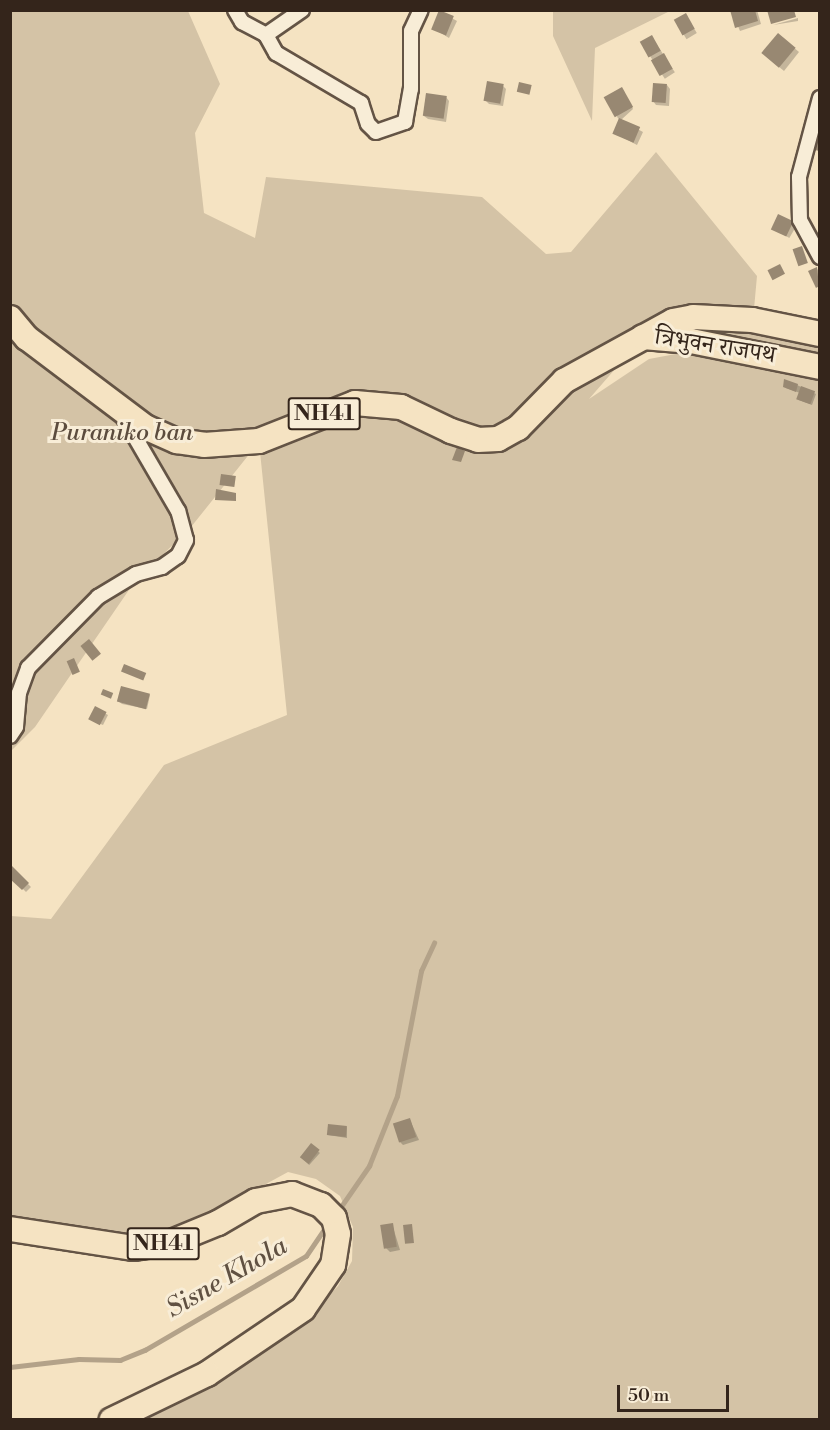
<!DOCTYPE html>
<meta charset="utf-8">
<style>
body{margin:0}
#map{position:relative;width:830px;height:1430px;overflow:hidden;background:#f5e3c2;font-family:"Libre Bodoni","Noto Serif Devanagari",serif}
div>[style]{position:absolute}
[style*='--x']{left:calc(var(--x)*1px);top:calc(var(--y)*1px);width:calc(var(--w)*1px);rotate:calc(var(--a)*1deg)}
.green>*{inset:0;background:#d4c3a6}
.shadow>*{inset:0;background:#0003;transform-origin:0 0}
.stream>*{height:4.5px;margin:-2.25px;padding:0 2.25px;transform-origin:2.25px;border-radius:2.25px;background:#b3a289}
.building>*{inset:0;background:#988872;transform-origin:0 0}
.roads{filter:drop-shadow(2px 0 #645445) drop-shadow(-2px 0 #645445) drop-shadow(0 2px #645445) drop-shadow(0 -2px #645445)}
.minor>*{height:14px;margin:-7px;padding:0 7px;transform-origin:7px;border-radius:7px;background:#f8edd7}
.trunk>*{height:24px;margin:-12px;padding:0 12px;transform-origin:12px;border-radius:12px;background:#f5e3c2}
span{translate:-50% -50%;white-space:nowrap;text-align:center;line-height:1.15;-webkit-text-stroke:6px #f8edd7;paint-order:stroke}
.shield-label span{padding:2px 4px;background:#f8edd7;border:2px solid;border-radius:4px;-webkit-text-stroke-width:0}
.shield-label{font-size:22px;color:#34251b;font-weight:700}
.street-label{font-size:24px;color:#34251b}
.park-label{font-size:24px;color:#5c4c3e;font-style:italic}
.water-label{font-size:26px;color:#605142;font-style:italic}
.frame{position:absolute;inset:0;border:12px solid #34251b;pointer-events:none}
.scale{position:absolute;left:617px;top:1385px;width:112px;height:27px;box-sizing:border-box;border:3px solid #34251b;border-top:0;padding-left:8px;font-size:18px;line-height:21px;white-space:nowrap;color:#34251b;-webkit-text-stroke:4px #f8edd7;paint-order:stroke}
</style>
<div id="map">
<div class="green">
<div style="clip-path:polygon(evenodd,11px 11px,188px 11px,220px 84px,195px 133px,204px 213px,255px 238px,266px 177px,482px 197px,546px 254px,571px 252px,656px 152px,757px 276px,754px 309px,819px 331px,819px 1419px,134px 1419px,228px 1375px,295px 1330px,338px 1286px,352px 1261px,353px 1227px,340px 1196px,316px 1179px,288px 1172px,220px 1209px,142px 1238px,11px 1224px,11px 916px,51px 919px,164px 765px,287px 715px,259px 442px,191px 527px,133px 584px,35px 727px,11px 751px,11px 11px,643px 337px,681px 353px,649px 359px,589px 399px,643px 337px)"></div>
<div style="clip-path:polygon(553px 11px,553px 10px,670px 11px,595px 48px,592px 121px,553px 36px)"></div>
</div>
<div class="shadow">
<div style="clip-path:polygon(731px 10px,757px 10px,761px 24px,740px 31px)"></div>
<div style="clip-path:polygon(441px 12px,457px 21px,449px 38px,433px 28px)"></div>
<div style="left:686px;top:15px;width:21px;height:12px;rotate:59deg"></div>
<div style="clip-path:polygon(798px 18px,798px 21px,773px 25px)"></div>
<div style="clip-path:polygon(779px 35px,799px 52px,784px 71px,767px 57px)"></div>
<div style="left:652px;top:37px;width:42px;height:12px;rotate:57deg"></div>
<div style="clip-path:polygon(667px 85px,670px 89px,669px 106px,656px 105px,653px 101px)"></div>
<div style="clip-path:polygon(503px 86px,506px 89px,503px 106px,489px 104px,485px 100px)"></div>
<div style="clip-path:polygon(623px 90px,633px 109px,621px 120px,643px 132px,637px 145px,614px 133px,620px 120px,617px 117px)"></div>
<div style="clip-path:polygon(446px 97px,449px 101px,446px 122px,428px 119px,424px 116px)"></div>
<div style="left:779px;top:216px;width:20px;height:14px;rotate:30deg"></div>
<div style="clip-path:polygon(817px 269px,820px 272px,819px 288px,817px 287px)"></div>
<div style="clip-path:polygon(797px 385px,816px 394px,812px 405px,799px 400px,800px 393px,786px 388px)"></div>
<div style="clip-path:polygon(122px 688px,150px 695px,147px 709px,122px 704px,118px 701px)"></div>
<div style="clip-path:polygon(95px 708px,108px 715px,103px 725px,91px 720px)"></div>
<div style="clip-path:polygon(10px 866px,31px 887px,26px 892px,10px 876px)"></div>
<div style="clip-path:polygon(410px 1120px,419px 1140px,403px 1145px,400px 1142px)"></div>
<div style="clip-path:polygon(347px 1127px,347px 1138px,328px 1135px)"></div>
<div style="left:311px;top:1145px;width:12px;height:16px;rotate:42deg"></div>
<div style="clip-path:polygon(392px 1224px,400px 1250px,390px 1252px,386px 1248px)"></div>
</div>
<div class="stream">
<div style="--x:338;--y:1211;--w:55;--a:-55.4"></div>
<div style="--x:369;--y:1166;--w:75;--a:-68.2"></div>
<div style="--x:397;--y:1096;--w:127;--a:-79.1"></div>
<div style="--x:421;--y:971;--w:31;--a:-65"></div>
<div style="--x:10;--y:1367;--w:69;--a:-6.6"></div>
<div style="--x:79;--y:1359;--w:41;--a:1.4"></div>
<div style="--x:120;--y:1360;--w:27;--a:-22"></div>
<div style="--x:145;--y:1350;--w:186;--a:-30.3"></div>
<div style="--x:306;--y:1256;--w:37;--a:-56"></div>
</div>
<div class="building">
<div style="left:439px;top:10px;width:16px;height:21px;rotate:22deg"></div>
<div style="clip-path:polygon(730px 10px,755px 10px,758px 21px,735px 28px)"></div>
<div style="clip-path:polygon(767px 10px,794px 10px,796px 17px,771px 24px)"></div>
<div style="left:686px;top:13px;width:18px;height:14px;rotate:61deg"></div>
<div style="left:778px;top:33px;width:23px;height:26px;rotate:40deg"></div>
<div style="left:652px;top:35px;width:18px;height:14px;rotate:61deg"></div>
<div style="left:664px;top:53px;width:18px;height:15px;rotate:61deg"></div>
<div style="left:487px;top:81px;width:17px;height:20px;rotate:10deg"></div>
<div style="left:519px;top:82px;width:13px;height:10px;rotate:13deg"></div>
<div style="left:653px;top:83px;width:14px;height:19px;rotate:4deg"></div>
<div style="left:622px;top:87px;width:23px;height:21px;rotate:61deg"></div>
<div style="left:426px;top:93px;width:21px;height:23px;rotate:8deg"></div>
<div style="left:619px;top:118px;width:23px;height:17px;rotate:23deg"></div>
<div style="clip-path:polygon(819px 132px,819px 151px,815px 150px)"></div>
<div style="left:778px;top:214px;width:17px;height:17px;rotate:25deg"></div>
<div style="left:802px;top:246px;width:18px;height:10px;rotate:71deg"></div>
<div style="left:780px;top:264px;width:11px;height:14px;rotate:63deg"></div>
<div style="clip-path:polygon(817px 267px,819px 286px,816px 288px,808px 271px)"></div>
<div style="clip-path:polygon(784px 379px,798px 384px,796px 392px,783px 387px)"></div>
<div style="left:801px;top:386px;width:15px;height:14px;rotate:20deg"></div>
<div style="clip-path:polygon(457px 447px,465px 451px,461px 462px,452px 460px)"></div>
<div style="left:221px;top:474px;width:15px;height:11px;rotate:8deg"></div>
<div style="clip-path:polygon(216px 489px,236px 493px,236px 501px,215px 500px)"></div>
<div style="left:89px;top:639px;width:19px;height:11px;rotate:51deg"></div>
<div style="left:74px;top:658px;width:15px;height:8px;rotate:67deg"></div>
<div style="left:124px;top:664px;width:24px;height:8px;rotate:22deg"></div>
<div style="left:121px;top:686px;width:30px;height:16px;rotate:15deg"></div>
<div style="left:103px;top:689px;width:11px;height:6px;rotate:22deg"></div>
<div style="left:95px;top:706px;width:13px;height:15px;rotate:27deg"></div>
<div style="clip-path:polygon(10px 864px,29px 883px,22px 890px,10px 879px)"></div>
<div style="left:410px;top:1118px;width:20px;height:18px;rotate:72deg"></div>
<div style="left:328px;top:1124px;width:19px;height:11px;rotate:6deg"></div>
<div style="left:311px;top:1143px;width:11px;height:18px;rotate:38deg"></div>
<div style="left:393px;top:1223px;width:24px;height:13px;rotate:81deg"></div>
<div style="left:412px;top:1224px;width:19px;height:9px;rotate:84deg"></div>
</div>
<div class="roads">
<div class="minor">
<div style="--x:235;--y:10;--w:14;--a:60"></div>
<div style="--x:242;--y:22;--w:27;--a:28"></div>
<div style="--x:302;--y:10;--w:44;--a:145.2"></div>
<div style="--x:266;--y:35;--w:21;--a:61"></div>
<div style="--x:276;--y:53;--w:99;--a:30.5"></div>
<div style="--x:361;--y:103;--w:22;--a:72"></div>
<div style="--x:368;--y:124;--w:11;--a:45"></div>
<div style="--x:376;--y:132;--w:31;--a:-19"></div>
<div style="--x:405;--y:122;--w:34;--a:-80"></div>
<div style="--x:411;--y:89;--w:58;--a:-90"></div>
<div style="--x:411;--y:31;--w:23;--a:-65"></div>
<div style="--x:820;--y:98;--w:82;--a:104.9"></div>
<div style="--x:799;--y:177;--w:43;--a:88.7"></div>
<div style="--x:800;--y:220;--w:42;--a:61.6"></div>
<div style="--x:10;--y:736;--w:11;--a:-56"></div>
<div style="--x:16;--y:727;--w:34;--a:-85"></div>
<div style="--x:19;--y:693;--w:27;--a:-70"></div>
<div style="--x:28;--y:668;--w:100;--a:-45.4"></div>
<div style="--x:98;--y:597;--w:44;--a:-31.2"></div>
<div style="--x:136;--y:574;--w:27;--a:-15"></div>
<div style="--x:162;--y:567;--w:19;--a:-35"></div>
<div style="--x:178;--y:556;--w:18;--a:-63"></div>
<div style="--x:186;--y:540;--w:30;--a:-105"></div>
<div style="--x:178;--y:511;--w:113;--a:-120.2"></div>
</div>
<div class="trunk">
<div style="--x:10;--y:318;--w:26;--a:50"></div>
<div style="--x:27;--y:338;--w:148;--a:37"></div>
<div style="--x:145;--y:427;--w:35;--a:24"></div>
<div style="--x:177;--y:441;--w:27;--a:8"></div>
<div style="--x:204;--y:445;--w:55;--a:-4.2"></div>
<div style="--x:259;--y:441;--w:103;--a:-21.6"></div>
<div style="--x:355;--y:403;--w:46;--a:5"></div>
<div style="--x:401;--y:407;--w:55;--a:25.6"></div>
<div style="--x:451;--y:431;--w:28;--a:18"></div>
<div style="--x:478;--y:440;--w:20;--a:-3"></div>
<div style="--x:498;--y:439;--w:23;--a:-29"></div>
<div style="--x:518;--y:428;--w:66;--a:-45.6"></div>
<div style="--x:564;--y:381;--w:124;--a:-28.8"></div>
<div style="--x:673;--y:321;--w:20;--a:-11"></div>
<div style="--x:693;--y:317;--w:59;--a:2.9"></div>
<div style="--x:752;--y:320;--w:69;--a:11.6"></div>
<div style="--x:643;--y:337;--w:48;--a:4.8"></div>
<div style="--x:691;--y:341;--w:132;--a:11.4"></div>
<div style="--x:10;--y:1229;--w:124;--a:8.8"></div>
<div style="--x:133;--y:1248;--w:36;--a:-8"></div>
<div style="--x:169;--y:1243;--w:53;--a:-22.2"></div>
<div style="--x:218;--y:1223;--w:44;--a:-30.1"></div>
<div style="--x:256;--y:1201;--w:37;--a:-11"></div>
<div style="--x:292;--y:1194;--w:31;--a:21"></div>
<div style="--x:321;--y:1205;--w:18;--a:45"></div>
<div style="--x:334;--y:1218;--w:16;--a:76"></div>
<div style="--x:338;--y:1234;--w:31;--a:99"></div>
<div style="--x:333;--y:1265;--w:53;--a:124.3"></div>
<div style="--x:303;--y:1309;--w:116;--a:145.9"></div>
<div style="--x:207;--y:1374;--w:106;--a:154.2"></div>
</div>
</div>
<div class="shield-label">
<span style="left:324px;top:414px">NH41</span>
<span style="left:163px;top:1244px">NH41</span>
</div>
<div class="street-label">
<span style="left:715px;top:347px;rotate:9deg">त्रिभुवन राजपथ</span>
</div>
<div class="park-label">
<span style="left:122px;top:434px">Puraniko ban</span>
</div>
<div class="water-label">
<span style="left:227px;top:1278px;rotate:-30deg">Sisne Khola</span>
</div>
<div class="frame"></div>
<div class="scale">50 m</div>
</div>
